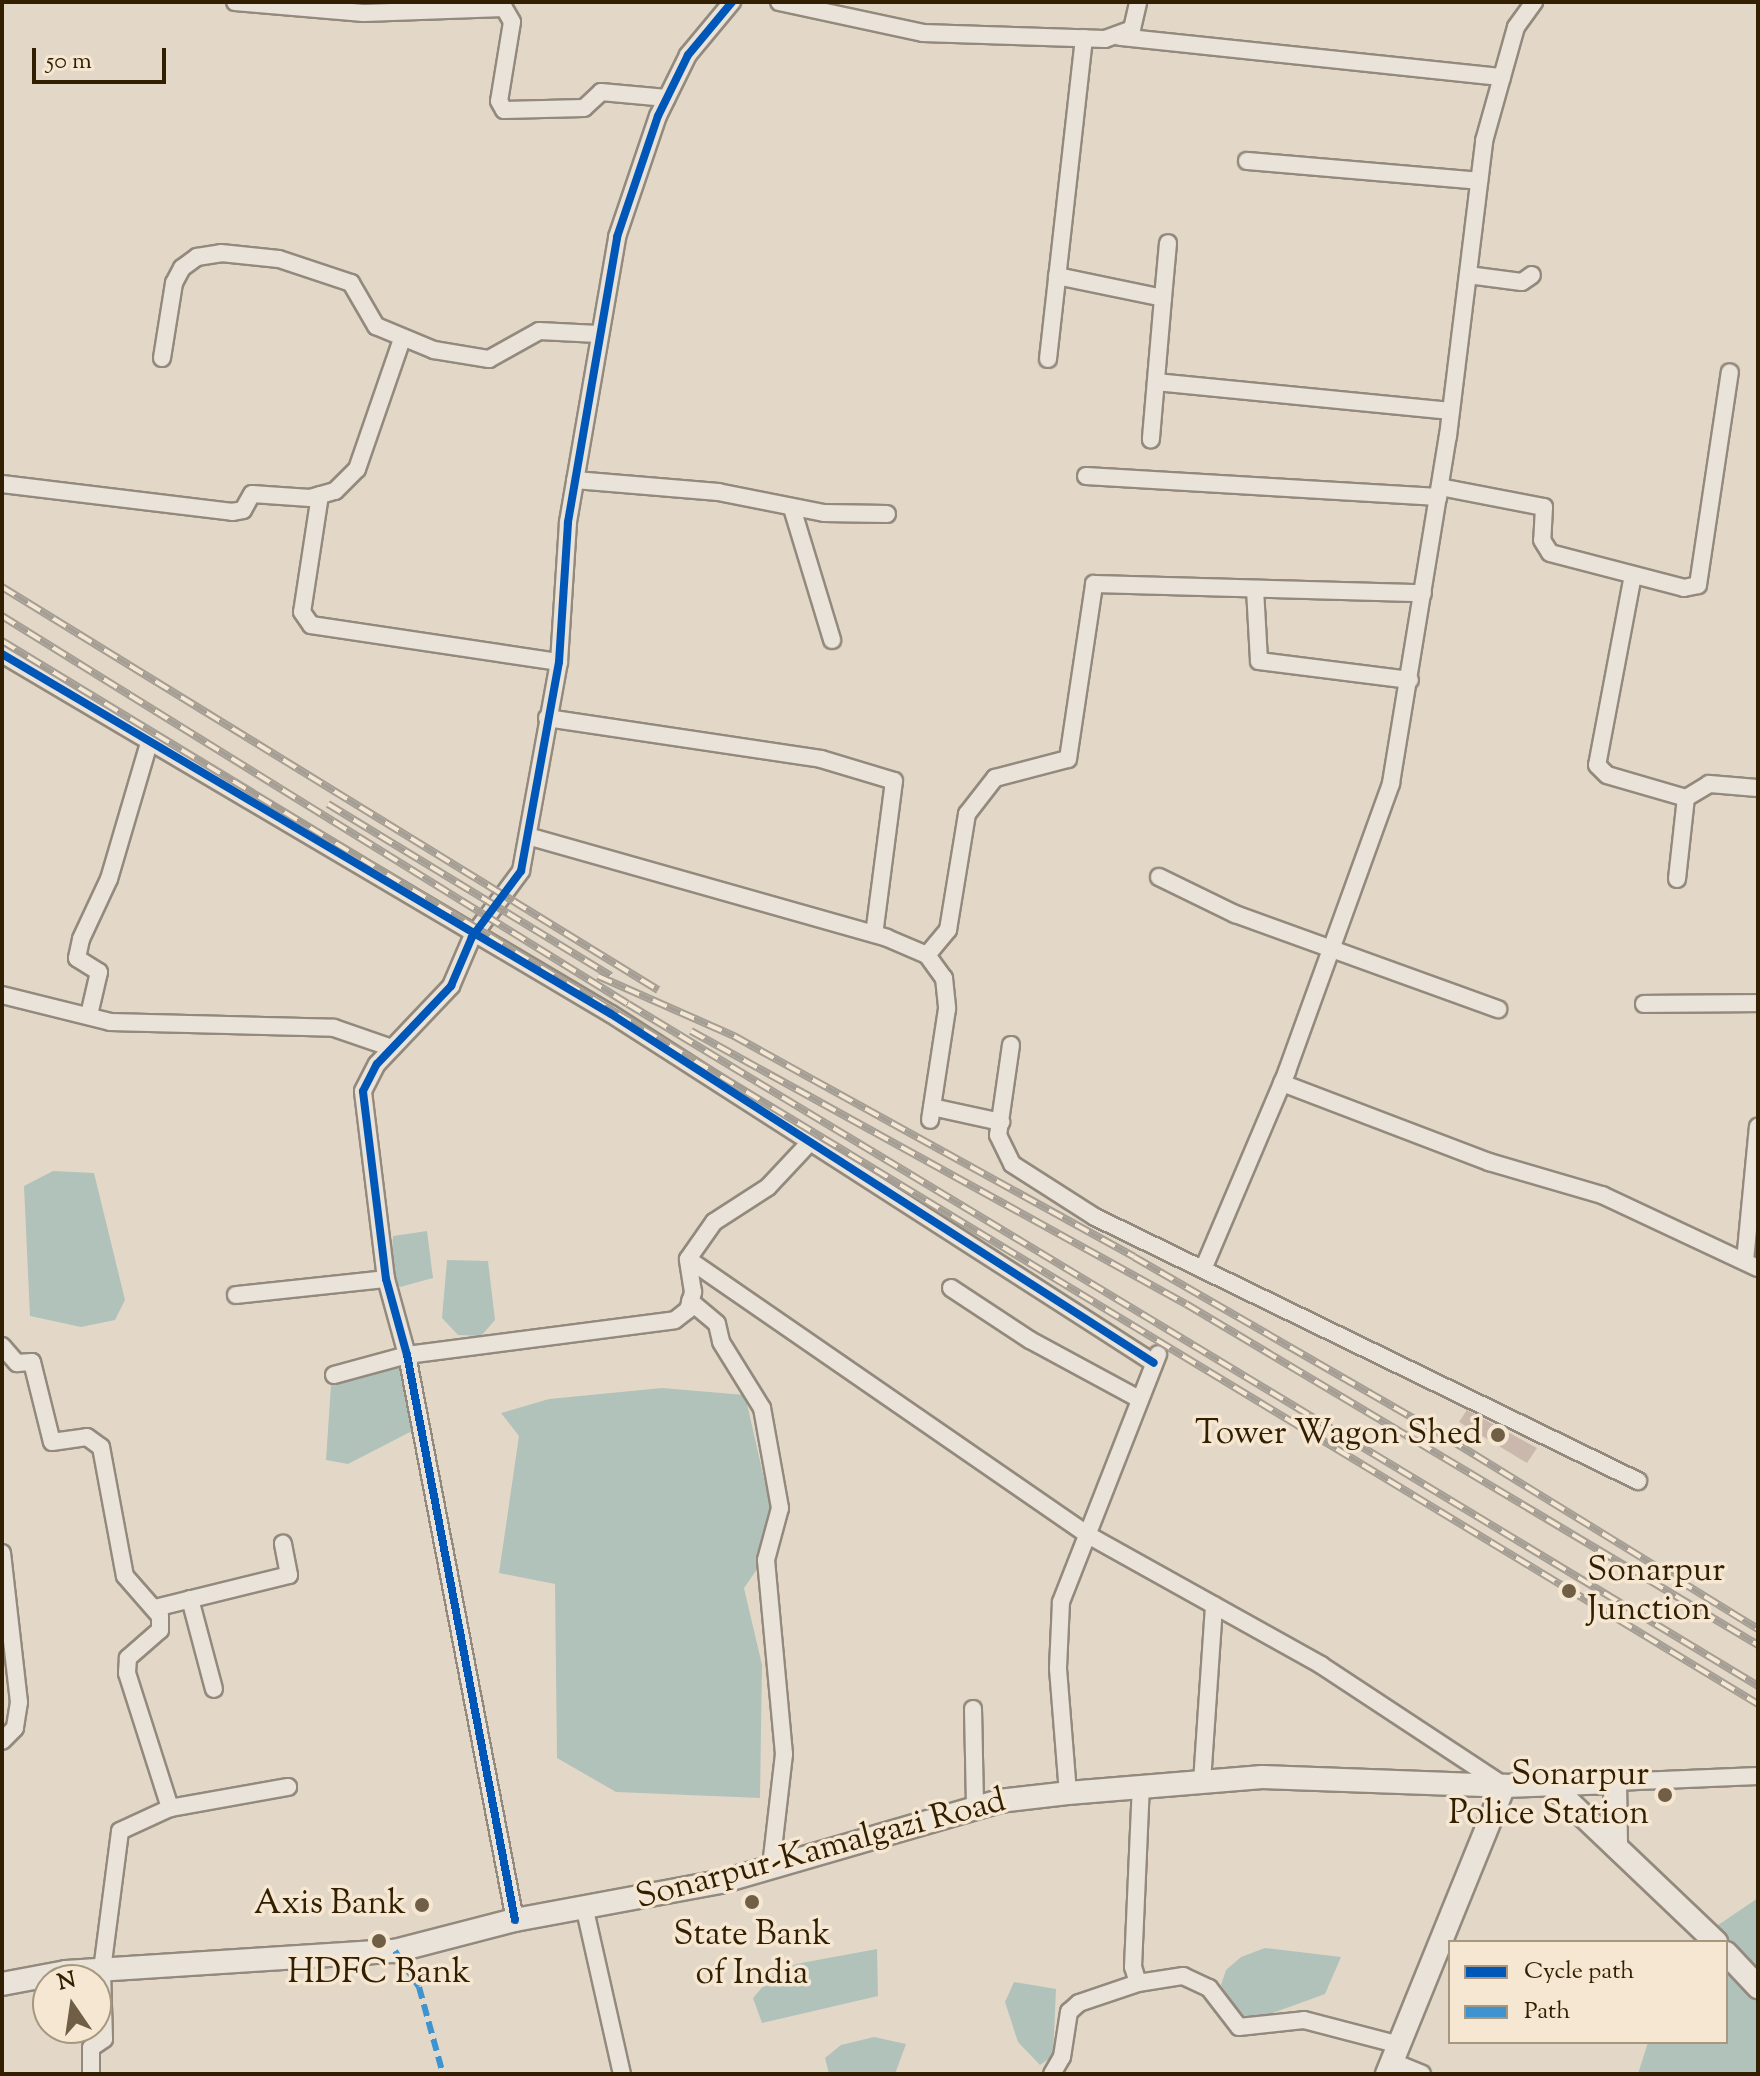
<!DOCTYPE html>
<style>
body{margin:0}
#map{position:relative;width:1760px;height:2076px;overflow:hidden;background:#e3d8c7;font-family:"Sorts Mill Goudy",serif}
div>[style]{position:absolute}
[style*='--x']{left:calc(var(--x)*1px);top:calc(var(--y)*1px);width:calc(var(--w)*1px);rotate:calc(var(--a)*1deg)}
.water>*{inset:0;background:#b1c2bb}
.building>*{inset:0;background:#cab8ac}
.roads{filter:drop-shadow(2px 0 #938a7d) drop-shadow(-2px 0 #938a7d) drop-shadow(0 2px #938a7d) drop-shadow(0 -2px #938a7d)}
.street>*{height:16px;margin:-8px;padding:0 8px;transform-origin:8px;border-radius:8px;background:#e9e3da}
.secondary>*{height:22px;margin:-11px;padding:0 11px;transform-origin:11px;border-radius:11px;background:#e9e3da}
.rail>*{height:8px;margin-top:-4px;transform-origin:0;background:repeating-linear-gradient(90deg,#f5e7d2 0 15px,#a59e94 0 30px);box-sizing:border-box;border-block:2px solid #a59e94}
.quiet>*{height:6px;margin-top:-3px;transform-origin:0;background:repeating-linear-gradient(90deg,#3d94d0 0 12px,transparent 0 18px)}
.cycleway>*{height:8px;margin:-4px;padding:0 4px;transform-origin:4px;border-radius:4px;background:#0057b8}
.dots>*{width:22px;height:22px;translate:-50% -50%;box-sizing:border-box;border:4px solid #f5e7d2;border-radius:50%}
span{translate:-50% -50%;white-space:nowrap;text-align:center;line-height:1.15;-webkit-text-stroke:7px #f5e7d2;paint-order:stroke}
.poi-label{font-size:34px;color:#321e01}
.right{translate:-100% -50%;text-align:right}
.left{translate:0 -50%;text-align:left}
.street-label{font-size:34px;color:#321e01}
.frame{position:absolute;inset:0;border:4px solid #321e01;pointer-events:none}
.legend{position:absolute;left:1448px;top:1940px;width:280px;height:104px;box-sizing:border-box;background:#f5e7d2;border:2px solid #a7977e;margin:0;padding:10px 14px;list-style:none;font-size:24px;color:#321e01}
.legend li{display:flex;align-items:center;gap:16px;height:40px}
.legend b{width:40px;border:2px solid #a7977e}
.north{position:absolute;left:32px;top:1964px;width:80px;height:80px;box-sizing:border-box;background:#f5e7d2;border:2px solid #a7977e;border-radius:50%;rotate:347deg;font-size:22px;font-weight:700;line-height:32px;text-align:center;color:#321e01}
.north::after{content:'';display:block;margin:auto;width:28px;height:36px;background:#705f46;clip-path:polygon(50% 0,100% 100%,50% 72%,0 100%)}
.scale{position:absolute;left:32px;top:48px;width:134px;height:36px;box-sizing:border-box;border:4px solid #321e01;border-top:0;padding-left:10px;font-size:24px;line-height:28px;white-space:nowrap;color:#321e01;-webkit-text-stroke:6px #f5e7d2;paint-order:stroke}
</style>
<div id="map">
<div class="water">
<div style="clip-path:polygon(53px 1171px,94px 1173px,125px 1300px,115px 1320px,81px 1327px,30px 1316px,24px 1186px)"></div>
<div style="clip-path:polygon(427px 1231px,433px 1278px,400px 1287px,390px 1276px,393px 1236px)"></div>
<div style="clip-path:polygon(447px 1260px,488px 1261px,495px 1320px,481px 1336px,458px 1335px,442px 1318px)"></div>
<div style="clip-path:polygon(401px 1362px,412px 1431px,348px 1464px,326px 1460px,332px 1370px)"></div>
<div style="clip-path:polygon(662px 1388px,745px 1395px,773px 1518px,774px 1545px,744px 1588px,762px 1665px,760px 1798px,616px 1792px,557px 1758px,555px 1584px,499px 1573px,519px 1436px,501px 1413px,549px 1399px)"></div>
<div style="clip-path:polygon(1758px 1898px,1758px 2074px,1638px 2074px,1648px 2042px,1726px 2042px,1726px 1942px,1693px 1942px)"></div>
<div style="clip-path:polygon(1265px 1948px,1341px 1957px,1325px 1994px,1245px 2023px,1221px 1985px,1226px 1970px,1241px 1957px)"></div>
<div style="clip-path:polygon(877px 1949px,878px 1996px,762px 2023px,753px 1998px,771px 1977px,796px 1964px)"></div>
<div style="clip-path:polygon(1014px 1982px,1056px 1989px,1053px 2056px,1040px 2065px,1018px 2042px,1005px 2002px)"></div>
<div style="clip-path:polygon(874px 2037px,906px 2044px,895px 2074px,829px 2074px,825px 2058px,841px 2045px)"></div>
</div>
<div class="building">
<div style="clip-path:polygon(1467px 1410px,1537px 1448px,1527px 1463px,1459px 1422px)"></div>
</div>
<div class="roads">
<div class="street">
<div style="--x:235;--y:2;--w:129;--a:4.9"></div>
<div style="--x:364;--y:13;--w:140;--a:-2"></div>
<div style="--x:504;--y:8;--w:16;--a:60"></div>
<div style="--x:512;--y:22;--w:80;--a:99.3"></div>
<div style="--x:499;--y:101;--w:10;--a:61"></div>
<div style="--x:504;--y:110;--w:80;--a:-1.4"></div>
<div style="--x:584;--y:108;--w:23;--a:-43"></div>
<div style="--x:601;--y:92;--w:66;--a:5.2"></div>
<div style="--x:779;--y:2;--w:147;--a:12.1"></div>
<div style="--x:923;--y:33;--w:182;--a:1.9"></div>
<div style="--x:1105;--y:39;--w:29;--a:-20"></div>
<div style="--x:1132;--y:29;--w:28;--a:-77"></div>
<div style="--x:1120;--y:37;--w:384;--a:6"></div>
<div style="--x:1247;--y:161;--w:233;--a:4.9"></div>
<div style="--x:1468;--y:275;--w:54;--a:7.4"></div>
<div style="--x:1522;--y:282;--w:12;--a:-35"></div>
<div style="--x:1057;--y:276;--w:108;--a:11.7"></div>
<div style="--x:1163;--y:298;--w:142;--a:94.9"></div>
<div style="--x:1163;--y:298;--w:55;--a:-84.8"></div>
<div style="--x:162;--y:358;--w:76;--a:-80.9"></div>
<div style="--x:174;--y:283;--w:17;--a:-62"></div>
<div style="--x:182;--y:268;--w:19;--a:-36"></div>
<div style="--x:197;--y:257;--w:24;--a:-9"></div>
<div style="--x:221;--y:253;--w:58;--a:5.9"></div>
<div style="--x:279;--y:259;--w:76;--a:18.4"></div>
<div style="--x:351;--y:283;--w:50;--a:59.8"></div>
<div style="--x:376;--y:326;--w:63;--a:22.5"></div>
<div style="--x:434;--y:350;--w:56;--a:9.3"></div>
<div style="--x:489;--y:359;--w:57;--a:-29.2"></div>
<div style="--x:539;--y:331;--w:59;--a:2.9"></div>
<div style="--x:1048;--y:359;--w:323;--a:-83.6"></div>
<div style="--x:1156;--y:382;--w:296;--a:5.6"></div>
<div style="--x:1086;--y:476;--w:353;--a:3.4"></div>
<div style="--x:575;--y:480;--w:144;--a:4.8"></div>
<div style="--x:718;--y:492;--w:108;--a:11.2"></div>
<div style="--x:824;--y:513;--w:63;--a:0.9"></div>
<div style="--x:2;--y:484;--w:232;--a:6.9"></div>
<div style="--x:232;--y:512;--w:11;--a:-10"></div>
<div style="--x:243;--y:510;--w:18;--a:-61"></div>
<div style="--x:252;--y:494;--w:58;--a:3.9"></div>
<div style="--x:310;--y:498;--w:26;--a:-16"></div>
<div style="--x:335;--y:491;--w:31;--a:-45"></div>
<div style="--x:357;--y:469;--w:138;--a:-70.9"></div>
<div style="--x:1440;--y:487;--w:106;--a:10.9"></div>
<div style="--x:1544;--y:507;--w:33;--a:93"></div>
<div style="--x:1542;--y:540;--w:15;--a:58"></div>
<div style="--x:1550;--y:553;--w:138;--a:14.6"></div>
<div style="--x:1684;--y:588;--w:14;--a:-12"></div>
<div style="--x:1698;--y:585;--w:215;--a:-81.5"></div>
<div style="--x:320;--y:495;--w:118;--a:98.7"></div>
<div style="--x:302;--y:612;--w:16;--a:55"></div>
<div style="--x:311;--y:625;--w:251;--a:8.5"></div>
<div style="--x:792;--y:508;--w:138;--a:73.1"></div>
<div style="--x:1633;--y:575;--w:193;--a:100.7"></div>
<div style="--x:1597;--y:765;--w:14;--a:45"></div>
<div style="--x:1607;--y:775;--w:82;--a:16.2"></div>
<div style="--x:1255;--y:589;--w:72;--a:86.8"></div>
<div style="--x:1259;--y:661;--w:152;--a:7.2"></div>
<div style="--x:2;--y:654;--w:707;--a:30.59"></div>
<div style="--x:611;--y:1014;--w:645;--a:32.73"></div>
<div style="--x:547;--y:718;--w:277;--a:8.5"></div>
<div style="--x:821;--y:759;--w:76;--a:16.8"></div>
<div style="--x:894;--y:781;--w:154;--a:97.4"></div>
<div style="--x:531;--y:837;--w:370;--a:15.8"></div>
<div style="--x:887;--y:938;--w:43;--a:23"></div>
<div style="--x:927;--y:955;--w:29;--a:54"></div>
<div style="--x:944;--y:978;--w:31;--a:84"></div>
<div style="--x:947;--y:1009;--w:112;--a:98.7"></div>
<div style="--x:1159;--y:877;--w:85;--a:26"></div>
<div style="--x:1235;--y:914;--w:280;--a:19.9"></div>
<div style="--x:1677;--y:879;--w:81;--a:-83.7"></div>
<div style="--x:1686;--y:798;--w:27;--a:-31"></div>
<div style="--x:1709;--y:784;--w:49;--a:4.7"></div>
<div style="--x:927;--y:955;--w:33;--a:-50"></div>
<div style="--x:948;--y:930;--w:118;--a:-80.7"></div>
<div style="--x:967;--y:814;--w:46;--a:-52.1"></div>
<div style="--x:995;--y:778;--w:75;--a:-14.6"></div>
<div style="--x:1068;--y:759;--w:177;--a:-81.5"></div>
<div style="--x:1094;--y:584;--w:329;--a:1.6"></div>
<div style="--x:2;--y:995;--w:111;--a:14"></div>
<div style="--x:110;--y:1022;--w:224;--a:1.5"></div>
<div style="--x:334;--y:1028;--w:61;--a:19"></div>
<div style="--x:1644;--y:1004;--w:114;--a:-0.5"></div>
<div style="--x:89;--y:1015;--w:44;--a:-76.9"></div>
<div style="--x:99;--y:972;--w:26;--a:-148"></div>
<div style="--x:77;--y:958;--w:19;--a:-78"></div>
<div style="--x:81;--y:939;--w:66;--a:-65"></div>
<div style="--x:109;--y:879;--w:142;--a:-73.6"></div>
<div style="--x:1011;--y:1045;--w:91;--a:98.2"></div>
<div style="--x:998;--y:1135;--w:32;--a:64"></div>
<div style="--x:1012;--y:1164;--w:98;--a:32.6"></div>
<div style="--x:1095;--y:1217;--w:604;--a:25.93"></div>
<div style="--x:1282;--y:1083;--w:222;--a:20.9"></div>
<div style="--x:1489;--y:1162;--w:118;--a:16.3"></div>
<div style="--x:1602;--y:1195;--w:172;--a:25.1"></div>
<div style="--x:932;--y:1107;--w:71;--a:12.3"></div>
<div style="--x:688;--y:1259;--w:484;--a:34.6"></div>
<div style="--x:1086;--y:1534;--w:269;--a:29.1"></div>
<div style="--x:1321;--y:1665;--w:218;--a:33.4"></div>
<div style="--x:1745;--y:1261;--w:135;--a:-84.5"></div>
<div style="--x:1204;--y:1267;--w:213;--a:-67"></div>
<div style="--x:1287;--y:1071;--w:306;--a:-70.1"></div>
<div style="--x:1391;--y:783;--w:352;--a:-80.7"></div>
<div style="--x:1448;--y:436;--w:297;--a:-83"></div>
<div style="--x:1484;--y:141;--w:118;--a:-74.3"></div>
<div style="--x:1516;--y:27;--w:31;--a:-54"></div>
<div style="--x:951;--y:1288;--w:95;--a:33.4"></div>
<div style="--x:1030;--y:1340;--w:124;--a:28.4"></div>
<div style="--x:236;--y:1295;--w:151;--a:-6.1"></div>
<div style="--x:690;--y:1301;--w:35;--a:40"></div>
<div style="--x:717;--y:1324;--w:18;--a:77"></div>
<div style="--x:721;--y:1342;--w:78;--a:58.2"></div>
<div style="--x:762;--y:1408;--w:102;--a:79.8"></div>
<div style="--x:780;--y:1508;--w:54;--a:105.1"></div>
<div style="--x:766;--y:1560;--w:195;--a:84.7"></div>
<div style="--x:784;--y:1754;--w:114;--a:96.6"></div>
<div style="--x:2;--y:1346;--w:23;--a:49"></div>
<div style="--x:17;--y:1363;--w:15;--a:-4"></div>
<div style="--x:32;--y:1362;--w:82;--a:76"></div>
<div style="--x:52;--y:1442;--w:35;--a:-8"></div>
<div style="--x:87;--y:1437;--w:17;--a:36"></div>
<div style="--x:101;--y:1447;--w:131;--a:79.5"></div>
<div style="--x:125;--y:1576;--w:53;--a:48.8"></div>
<div style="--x:160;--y:1616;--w:14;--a:90"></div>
<div style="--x:160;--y:1630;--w:43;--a:138.8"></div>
<div style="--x:128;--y:1658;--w:15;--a:94"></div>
<div style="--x:127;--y:1673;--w:142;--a:72.3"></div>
<div style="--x:334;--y:1375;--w:76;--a:-15.3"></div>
<div style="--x:407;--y:1355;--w:270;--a:-7.4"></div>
<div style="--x:675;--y:1320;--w:16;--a:-38"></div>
<div style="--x:688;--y:1310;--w:19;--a:-74"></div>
<div style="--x:693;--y:1292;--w:33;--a:-99"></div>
<div style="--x:688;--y:1259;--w:45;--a:-54.9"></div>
<div style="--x:714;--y:1222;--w:64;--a:-32.9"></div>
<div style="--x:768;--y:1187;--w:63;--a:-46.9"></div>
<div style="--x:2;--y:1553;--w:150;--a:83.5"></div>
<div style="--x:19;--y:1702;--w:26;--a:99"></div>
<div style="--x:15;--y:1728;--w:18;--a:135"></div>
<div style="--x:190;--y:1599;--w:93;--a:75.1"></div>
<div style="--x:155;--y:1608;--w:138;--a:-13.8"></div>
<div style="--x:289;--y:1575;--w:32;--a:-101"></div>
<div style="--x:973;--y:1709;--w:97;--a:88.8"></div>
<div style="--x:1202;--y:1782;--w:177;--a:-86.1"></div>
<div style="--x:1615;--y:1782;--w:143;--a:-2.4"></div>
<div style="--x:1068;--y:1793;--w:125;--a:-94.6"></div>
<div style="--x:1058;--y:1668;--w:66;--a:-87.4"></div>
<div style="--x:1061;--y:1602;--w:266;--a:-68.6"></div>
<div style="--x:585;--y:1910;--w:168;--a:77.3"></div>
<div style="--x:515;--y:1920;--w:575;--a:-100.82"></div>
<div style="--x:407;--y:1355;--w:79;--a:-105.4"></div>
<div style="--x:386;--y:1279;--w:189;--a:-97"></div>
<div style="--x:363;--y:1091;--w:30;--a:-63"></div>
<div style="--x:377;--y:1064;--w:108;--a:-46.5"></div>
<div style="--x:451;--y:986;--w:53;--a:-66.8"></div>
<div style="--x:472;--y:937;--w:82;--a:-53.4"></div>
<div style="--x:521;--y:871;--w:212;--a:-79.7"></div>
<div style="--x:559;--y:662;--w:140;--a:-86.3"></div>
<div style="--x:568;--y:522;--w:289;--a:-80.2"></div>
<div style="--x:617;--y:237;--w:128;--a:-71.3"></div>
<div style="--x:658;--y:116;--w:68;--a:-63.8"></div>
<div style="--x:688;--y:55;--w:69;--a:-50.3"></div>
<div style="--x:1138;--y:1983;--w:17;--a:-107"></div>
<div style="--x:1133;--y:1967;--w:180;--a:-87.5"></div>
<div style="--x:1393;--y:2062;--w:31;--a:22"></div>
<div style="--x:91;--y:2074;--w:26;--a:-90"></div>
<div style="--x:91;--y:2048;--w:16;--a:-35"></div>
<div style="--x:104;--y:2039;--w:69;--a:-91.7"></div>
<div style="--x:102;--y:1970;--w:140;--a:-82.6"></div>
<div style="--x:120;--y:1831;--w:55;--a:-24.7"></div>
<div style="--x:170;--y:1808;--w:120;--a:-10.1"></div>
<div style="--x:1052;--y:2074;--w:20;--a:-60"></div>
<div style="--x:1062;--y:2057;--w:46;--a:-81.2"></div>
<div style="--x:1069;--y:2012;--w:13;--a:-42"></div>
<div style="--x:1079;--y:2003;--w:62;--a:-18.7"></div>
<div style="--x:1138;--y:1983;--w:46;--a:-8.8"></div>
<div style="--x:1183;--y:1976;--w:29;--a:25"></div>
<div style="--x:1209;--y:1988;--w:49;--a:52.4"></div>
<div style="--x:1239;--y:2027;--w:65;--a:-6.1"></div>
<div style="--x:1304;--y:2020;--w:99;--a:14.6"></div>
</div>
<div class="secondary">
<div style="--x:1551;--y:1785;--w:228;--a:43.6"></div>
<div style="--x:1726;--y:1953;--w:47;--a:46.7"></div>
<div style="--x:2;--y:1984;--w:65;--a:-10.6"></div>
<div style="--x:66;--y:1972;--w:330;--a:-3.7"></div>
<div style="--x:395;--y:1951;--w:124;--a:-14.5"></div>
<div style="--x:515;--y:1920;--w:209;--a:-10.5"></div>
<div style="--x:721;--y:1882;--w:290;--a:-16.2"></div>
<div style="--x:999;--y:1801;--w:69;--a:-6.6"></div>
<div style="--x:1068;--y:1793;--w:195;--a:-4.7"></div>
<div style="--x:1262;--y:1777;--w:242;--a:2.1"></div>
<div style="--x:1504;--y:1786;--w:111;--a:-2.1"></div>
<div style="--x:1615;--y:1782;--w:64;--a:89.1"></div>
<div style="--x:1387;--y:2074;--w:311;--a:-67.9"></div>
</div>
</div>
<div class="rail">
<div style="--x:2;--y:587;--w:770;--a:31.56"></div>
<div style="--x:2;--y:616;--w:736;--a:31.79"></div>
<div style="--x:628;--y:1004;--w:1320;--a:31.11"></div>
<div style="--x:2;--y:641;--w:2053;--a:31.19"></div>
<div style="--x:328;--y:804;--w:331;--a:31.3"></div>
<div style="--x:598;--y:976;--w:149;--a:23.8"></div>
<div style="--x:734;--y:1036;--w:457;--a:28.9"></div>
<div style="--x:1134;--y:1257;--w:364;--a:30"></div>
<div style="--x:1449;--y:1439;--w:363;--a:31.6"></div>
<div style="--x:691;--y:1031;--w:565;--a:28.88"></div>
<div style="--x:1186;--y:1304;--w:666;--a:30.8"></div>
</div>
<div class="quiet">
<div style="--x:395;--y:1951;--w:43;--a:56.3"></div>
<div style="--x:419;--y:1987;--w:90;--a:74.6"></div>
</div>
<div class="cycleway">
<div style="--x:2;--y:654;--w:707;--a:30.59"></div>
<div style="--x:611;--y:1014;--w:645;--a:32.73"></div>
<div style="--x:515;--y:1920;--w:575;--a:-100.82"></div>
<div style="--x:407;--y:1355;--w:79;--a:-105.4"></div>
<div style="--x:386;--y:1279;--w:189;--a:-97"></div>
<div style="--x:363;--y:1091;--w:30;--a:-63"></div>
<div style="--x:377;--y:1064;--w:108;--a:-46.5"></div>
<div style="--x:451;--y:986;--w:53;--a:-66.8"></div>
<div style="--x:472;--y:937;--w:82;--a:-53.4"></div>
<div style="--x:521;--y:871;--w:212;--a:-79.7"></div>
<div style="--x:559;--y:662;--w:140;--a:-86.3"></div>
<div style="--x:568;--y:522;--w:289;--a:-80.2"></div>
<div style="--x:617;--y:237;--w:128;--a:-71.3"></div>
<div style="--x:658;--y:116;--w:68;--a:-63.8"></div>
<div style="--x:688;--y:55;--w:69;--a:-50.3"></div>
</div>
<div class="dots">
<div style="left:1498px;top:1435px;background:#705f46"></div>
<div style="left:1569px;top:1591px;background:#705f46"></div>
<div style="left:1665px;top:1795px;background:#705f46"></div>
<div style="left:752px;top:1902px;background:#705f46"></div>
<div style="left:422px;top:1905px;background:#705f46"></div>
<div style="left:379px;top:1941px;background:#705f46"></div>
</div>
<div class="poi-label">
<span class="right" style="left:1482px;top:1435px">Tower Wagon Shed</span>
<span class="left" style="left:1587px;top:1591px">Sonarpur<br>Junction</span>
<span class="right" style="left:1649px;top:1795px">Sonarpur<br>Police Station</span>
<span class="right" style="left:406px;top:1905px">Axis Bank</span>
<span style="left:752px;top:1955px">State Bank<br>of India</span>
<span style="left:379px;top:1974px">HDFC Bank</span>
</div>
<div class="street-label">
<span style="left:821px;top:1850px;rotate:-15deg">Sonarpur-Kamalgazi Road</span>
</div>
<div class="frame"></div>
<ul class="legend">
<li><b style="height:10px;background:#0057b8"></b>Cycle path</li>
<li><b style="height:10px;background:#3d94d0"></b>Path</li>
</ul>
<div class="north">N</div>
<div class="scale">50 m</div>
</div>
